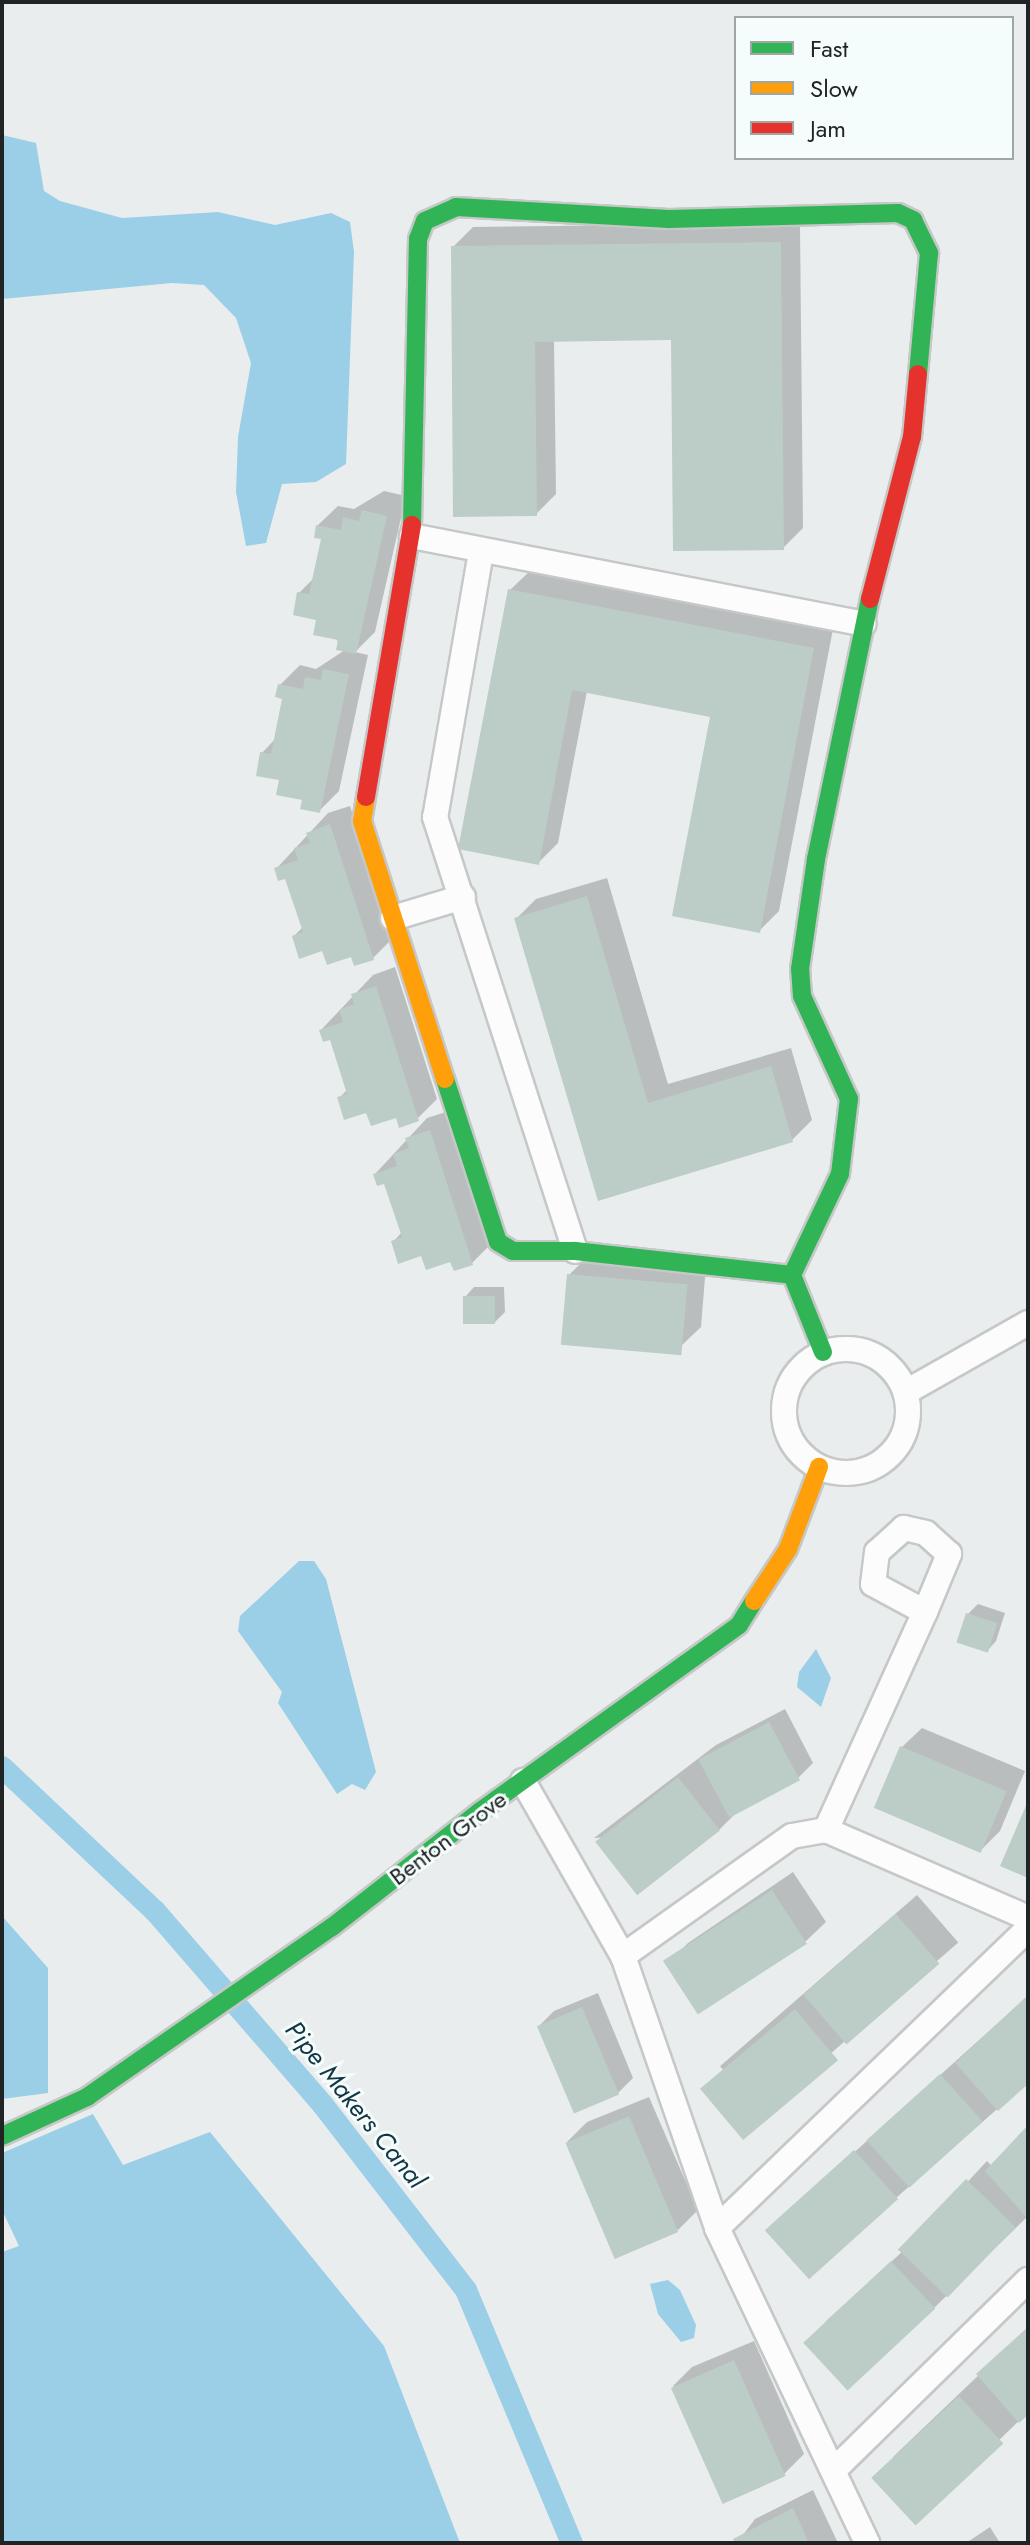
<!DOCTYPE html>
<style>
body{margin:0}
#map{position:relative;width:1030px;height:2545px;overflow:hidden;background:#e9eded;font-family:Jost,sans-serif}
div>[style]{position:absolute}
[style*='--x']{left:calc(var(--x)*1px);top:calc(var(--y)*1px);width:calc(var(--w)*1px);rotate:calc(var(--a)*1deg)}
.water>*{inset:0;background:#9bcfe7}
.shadow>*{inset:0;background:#0003;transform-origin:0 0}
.canal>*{height:22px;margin:-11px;padding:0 11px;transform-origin:11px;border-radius:11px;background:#9bcfe7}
.building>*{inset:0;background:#bcccc6;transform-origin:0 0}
.roads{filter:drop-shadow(2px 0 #c6c8c8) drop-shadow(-2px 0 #c6c8c8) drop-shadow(0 2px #c6c8c8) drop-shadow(0 -2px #c6c8c8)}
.street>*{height:24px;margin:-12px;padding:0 12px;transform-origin:12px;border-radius:12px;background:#fcfcfc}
.street>.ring{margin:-12px;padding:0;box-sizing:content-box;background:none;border:24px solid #fcfcfc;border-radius:50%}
.fast>*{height:18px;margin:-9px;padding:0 9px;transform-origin:9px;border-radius:9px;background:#30b455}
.slow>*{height:18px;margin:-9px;padding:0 9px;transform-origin:9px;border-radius:9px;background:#ff9f0a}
.jam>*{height:18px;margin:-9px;padding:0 9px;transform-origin:9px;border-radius:9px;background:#e5322d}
span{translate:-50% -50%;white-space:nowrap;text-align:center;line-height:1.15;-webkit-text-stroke:6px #f4fdfb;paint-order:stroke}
.street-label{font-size:24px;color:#212424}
.water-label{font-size:26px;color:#143545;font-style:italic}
.frame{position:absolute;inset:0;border:4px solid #212424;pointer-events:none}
.legend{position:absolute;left:734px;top:16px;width:280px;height:144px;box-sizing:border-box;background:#f4fdfb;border:2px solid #a0a6a5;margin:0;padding:10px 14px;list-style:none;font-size:24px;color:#212424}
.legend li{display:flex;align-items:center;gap:16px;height:40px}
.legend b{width:40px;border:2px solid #a0a6a5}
</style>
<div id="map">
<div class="water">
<div style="clip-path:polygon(2px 135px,36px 143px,44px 191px,60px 201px,122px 218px,218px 212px,275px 225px,331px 213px,350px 222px,354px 252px,346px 464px,316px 482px,282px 484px,266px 543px,246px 546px,236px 492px,238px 437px,251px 363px,236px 318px,204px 285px,172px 283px,2px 299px)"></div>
<div style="clip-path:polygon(299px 1561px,314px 1561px,326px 1579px,376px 1772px,365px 1790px,352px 1784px,337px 1794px,278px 1703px,282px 1692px,238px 1631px,240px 1616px)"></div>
<div style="clip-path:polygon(816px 1649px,831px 1678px,821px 1707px,797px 1687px,799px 1672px)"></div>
<div style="clip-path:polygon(2px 1916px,48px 1968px,48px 2093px,2px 2099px)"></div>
<div style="clip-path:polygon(93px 2114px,123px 2165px,210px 2132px,384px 2346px,460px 2543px,2px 2543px,2px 2252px,19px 2246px,2px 2210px,2px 2153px)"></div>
<div style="clip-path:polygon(668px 2280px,680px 2290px,696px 2325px,694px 2338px,681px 2342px,658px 2314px,650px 2284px)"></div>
</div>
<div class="shadow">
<div style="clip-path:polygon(800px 223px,803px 528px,783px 548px,673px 338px,554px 340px,556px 494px,536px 514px,453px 247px,473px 227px)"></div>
<div style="clip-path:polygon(384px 491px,406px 496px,375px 632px,355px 652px,368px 655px,339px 791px,319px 811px,281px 778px,262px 753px,276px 738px,285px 697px,280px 685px,300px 665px,316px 669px,345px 650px,299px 593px,314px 578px,323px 537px,318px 525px,338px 506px,354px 509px)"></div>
<div style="clip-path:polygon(530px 571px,833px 629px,779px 911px,759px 931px,712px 715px,587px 691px,558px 843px,538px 863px,510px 590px)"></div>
<div style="clip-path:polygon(350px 806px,393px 938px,373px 958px,294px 936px,303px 927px,286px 876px,276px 869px,328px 813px)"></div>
<div style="clip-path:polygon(607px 878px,668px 1084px,791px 1048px,812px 1120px,792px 1140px,599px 1198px,516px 919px,536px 899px)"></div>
<div style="clip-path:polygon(395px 967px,437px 1099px,417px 1119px,368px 1110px,339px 1098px,348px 1089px,331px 1037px,321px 1030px,373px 975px)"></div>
<div style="clip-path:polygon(449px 1111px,492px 1243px,472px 1263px,393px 1242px,402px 1232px,385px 1181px,375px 1174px,427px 1118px)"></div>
<div style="clip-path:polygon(589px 1255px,706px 1265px,701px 1327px,681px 1346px,569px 1275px)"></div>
<div style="clip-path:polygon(474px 1287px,504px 1287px,505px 1312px,495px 1322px,465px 1297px)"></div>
<div style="clip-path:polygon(978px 1604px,1005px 1613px,996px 1641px,987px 1651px,968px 1614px)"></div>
<div style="clip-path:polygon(785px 1709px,813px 1763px,798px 1778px,739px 1810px,719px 1830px,594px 1838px,716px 1745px)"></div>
<div style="clip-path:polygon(922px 1728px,1025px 1771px,1000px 1831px,980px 1851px,902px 1747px)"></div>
<div style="clip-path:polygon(793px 1872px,826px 1922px,806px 1941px,668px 1963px,688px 1943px)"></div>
<div style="left:917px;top:1895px;width:63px;height:261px;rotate:49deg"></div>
<div style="clip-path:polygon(598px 1993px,633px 2078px,618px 2093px,539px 2026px,554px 2011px)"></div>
<div style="clip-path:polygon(1028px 1996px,1028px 2082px,896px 2198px,788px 2212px)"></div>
<div style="clip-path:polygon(649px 2097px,698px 2210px,678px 2230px,567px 2142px,587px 2122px)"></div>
<div style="clip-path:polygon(1028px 2128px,1028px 2216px,934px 2308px,825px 2322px,903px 2251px,987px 2161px,992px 2166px)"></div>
<div style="clip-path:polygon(1028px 2328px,1028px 2412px,915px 2522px,893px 2457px)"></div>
<div style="clip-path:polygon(754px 2341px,804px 2454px,784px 2474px,673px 2386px,692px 2367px)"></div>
<div style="clip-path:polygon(813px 2490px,838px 2543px,737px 2543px,755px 2519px)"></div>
<div style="clip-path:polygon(990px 2527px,1000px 2543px,966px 2543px)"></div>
</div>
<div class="canal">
<div style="--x:2;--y:1767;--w:210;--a:43.3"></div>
<div style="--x:155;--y:1911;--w:257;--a:49.1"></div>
<div style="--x:323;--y:2105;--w:234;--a:52.3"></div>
<div style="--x:466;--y:2290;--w:274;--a:67.3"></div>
</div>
<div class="building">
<div style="clip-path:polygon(781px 242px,784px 550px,673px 551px,671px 340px,535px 342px,537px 516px,453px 517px,451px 246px)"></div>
<div style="clip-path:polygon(362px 510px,387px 516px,356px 654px,336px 650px,338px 640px,313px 635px,316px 620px,293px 615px,297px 592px,309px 594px,321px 539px,314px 538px,316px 525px,341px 530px,343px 517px,359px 521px)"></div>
<div style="clip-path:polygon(508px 589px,814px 648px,760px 933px,672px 916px,710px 717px,572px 690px,539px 865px,458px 849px)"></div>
<div style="clip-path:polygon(323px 669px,349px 674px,320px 813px,300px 809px,302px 800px,276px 795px,279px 780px,256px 776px,260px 752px,271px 754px,282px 699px,275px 697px,278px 684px,303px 689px,305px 677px,321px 680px)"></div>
<div style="clip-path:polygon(330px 824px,374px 960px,354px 966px,351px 957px,327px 965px,322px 951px,299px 959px,292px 936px,303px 932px,285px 879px,278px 881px,274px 868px,298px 860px,294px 848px,310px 843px,306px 833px)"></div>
<div style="clip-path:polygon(587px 896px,648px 1103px,771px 1066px,793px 1142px,598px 1201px,514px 918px)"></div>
<div style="clip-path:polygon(376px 986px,419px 1121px,399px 1128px,396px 1118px,371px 1126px,366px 1113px,344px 1120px,337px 1097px,347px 1094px,330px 1040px,323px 1042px,319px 1030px,343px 1022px,339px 1010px,354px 1004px,351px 994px)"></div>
<div style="clip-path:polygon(430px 1130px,473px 1265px,454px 1271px,450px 1262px,426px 1270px,421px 1256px,398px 1264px,391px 1241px,402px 1237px,384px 1184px,377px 1186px,373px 1174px,397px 1166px,393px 1154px,409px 1148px,405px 1138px)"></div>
<div style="left:567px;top:1274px;width:121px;height:71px;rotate:5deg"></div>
<div style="left:463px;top:1296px;width:32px;height:28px"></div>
<div style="left:966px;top:1613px;width:33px;height:31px;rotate:18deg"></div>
<div style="left:769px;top:1722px;width:66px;height:80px;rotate:62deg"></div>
<div style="left:900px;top:1746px;width:116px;height:67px;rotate:23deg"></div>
<div style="left:678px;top:1777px;width:68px;height:105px;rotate:52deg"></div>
<div style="clip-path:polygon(1028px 1801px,1028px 1878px,1000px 1866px)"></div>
<div style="left:772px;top:1890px;width:64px;height:130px;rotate:57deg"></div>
<div style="left:896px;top:1914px;width:66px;height:123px;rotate:49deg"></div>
<div style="clip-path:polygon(1028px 1995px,1028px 2084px,998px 2111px,955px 2063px)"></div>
<div style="left:582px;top:2007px;width:95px;height:49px;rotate:67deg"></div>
<div style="left:795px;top:2009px;width:67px;height:124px;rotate:50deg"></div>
<div style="left:940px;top:2074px;width:64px;height:99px;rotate:48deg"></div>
<div style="left:629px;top:2116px;width:126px;height:69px;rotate:67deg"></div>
<div style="clip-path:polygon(1028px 2125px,1028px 2219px,985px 2171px)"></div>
<div style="left:854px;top:2150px;width:66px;height:120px;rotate:48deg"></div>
<div style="left:966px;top:2179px;width:69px;height:98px;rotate:44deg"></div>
<div style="left:891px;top:2261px;width:65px;height:120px;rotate:47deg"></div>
<div style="clip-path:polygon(1028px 2327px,1028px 2415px,1019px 2423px,976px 2374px)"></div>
<div style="left:734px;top:2360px;width:127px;height:69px;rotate:66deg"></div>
<div style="left:959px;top:2396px;width:65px;height:120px;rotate:47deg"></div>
<div style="clip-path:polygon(793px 2508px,809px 2543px,735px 2543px,733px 2539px)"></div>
</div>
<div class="roads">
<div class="street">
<div style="--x:412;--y:536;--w:460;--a:11"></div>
<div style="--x:481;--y:552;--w:269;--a:99.8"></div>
<div style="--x:435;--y:817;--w:456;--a:72.1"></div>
<div style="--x:393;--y:918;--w:73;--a:-16.7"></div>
<div class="ring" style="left:784px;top:1349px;width:100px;height:100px"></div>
<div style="--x:906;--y:1392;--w:140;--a:-29.5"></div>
<div style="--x:523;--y:1781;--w:202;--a:60.3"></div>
<div style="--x:623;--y:1956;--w:288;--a:70.9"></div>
<div style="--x:717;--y:2228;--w:349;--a:64.5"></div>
<div style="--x:826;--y:1830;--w:239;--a:-65.6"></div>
<div style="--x:925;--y:1612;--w:63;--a:-67.5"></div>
<div style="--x:949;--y:1554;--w:31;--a:-138"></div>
<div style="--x:926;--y:1533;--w:23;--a:-167"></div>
<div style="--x:904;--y:1528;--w:36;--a:138"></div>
<div style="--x:877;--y:1552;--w:32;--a:97"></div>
<div style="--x:873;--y:1584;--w:59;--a:28.3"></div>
<div style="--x:623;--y:1956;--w:207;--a:-35.4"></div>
<div style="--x:792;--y:1836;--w:35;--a:-10"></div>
<div style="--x:826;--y:1830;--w:220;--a:23.5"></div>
<div style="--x:717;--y:2228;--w:431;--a:-43.9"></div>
<div style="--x:834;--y:2470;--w:272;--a:-44.4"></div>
</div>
<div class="fast">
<div style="--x:412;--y:525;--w:286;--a:-88.8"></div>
<div style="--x:418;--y:239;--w:19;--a:-69"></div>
<div style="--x:425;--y:221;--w:34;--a:-24"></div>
<div style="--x:456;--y:207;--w:213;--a:3.2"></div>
<div style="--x:669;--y:219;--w:229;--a:-1.5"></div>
<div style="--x:898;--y:213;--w:17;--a:25"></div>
<div style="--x:913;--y:220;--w:37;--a:64"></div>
<div style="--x:929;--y:253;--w:121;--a:95.2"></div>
<div style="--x:445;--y:1079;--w:171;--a:72"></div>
<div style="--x:498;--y:1242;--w:17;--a:31"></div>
<div style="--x:513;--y:1251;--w:62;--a:0"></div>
<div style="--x:575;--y:1251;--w:218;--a:6.3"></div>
<div style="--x:792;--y:1275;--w:83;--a:68.1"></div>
<div style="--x:792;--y:1275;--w:112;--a:-64.6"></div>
<div style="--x:840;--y:1174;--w:76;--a:-83.2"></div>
<div style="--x:849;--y:1099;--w:113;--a:-114.5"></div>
<div style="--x:802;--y:996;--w:27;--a:-94"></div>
<div style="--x:800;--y:969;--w:111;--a:-81.7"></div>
<div style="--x:816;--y:859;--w:266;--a:-78.3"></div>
<div style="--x:2;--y:2136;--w:94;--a:-24.6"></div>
<div style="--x:87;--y:2097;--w:298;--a:-34.8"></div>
<div style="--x:332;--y:1927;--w:187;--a:-38"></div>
<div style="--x:479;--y:1812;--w:320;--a:-35.7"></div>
<div style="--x:739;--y:1625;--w:28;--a:-58"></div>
</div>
<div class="slow">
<div style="--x:366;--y:797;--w:24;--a:99"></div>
<div style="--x:362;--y:821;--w:271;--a:72.2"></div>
<div style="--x:754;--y:1601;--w:62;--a:-56.8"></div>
<div style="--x:788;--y:1549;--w:88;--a:-69.3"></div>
</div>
<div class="jam">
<div style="--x:870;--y:599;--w:167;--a:-75.5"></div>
<div style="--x:912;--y:437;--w:63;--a:-84.6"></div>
<div style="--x:366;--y:797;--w:276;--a:-80.4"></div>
</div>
</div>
<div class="street-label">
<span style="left:448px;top:1838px;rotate:-37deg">Benton Grove</span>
</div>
<div class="water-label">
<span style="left:355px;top:2105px;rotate:51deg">Pipe Makers Canal</span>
</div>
<div class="frame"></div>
<ul class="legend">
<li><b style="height:10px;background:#30b455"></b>Fast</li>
<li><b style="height:10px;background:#ff9f0a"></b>Slow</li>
<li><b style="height:10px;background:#e5322d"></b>Jam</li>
</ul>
</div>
